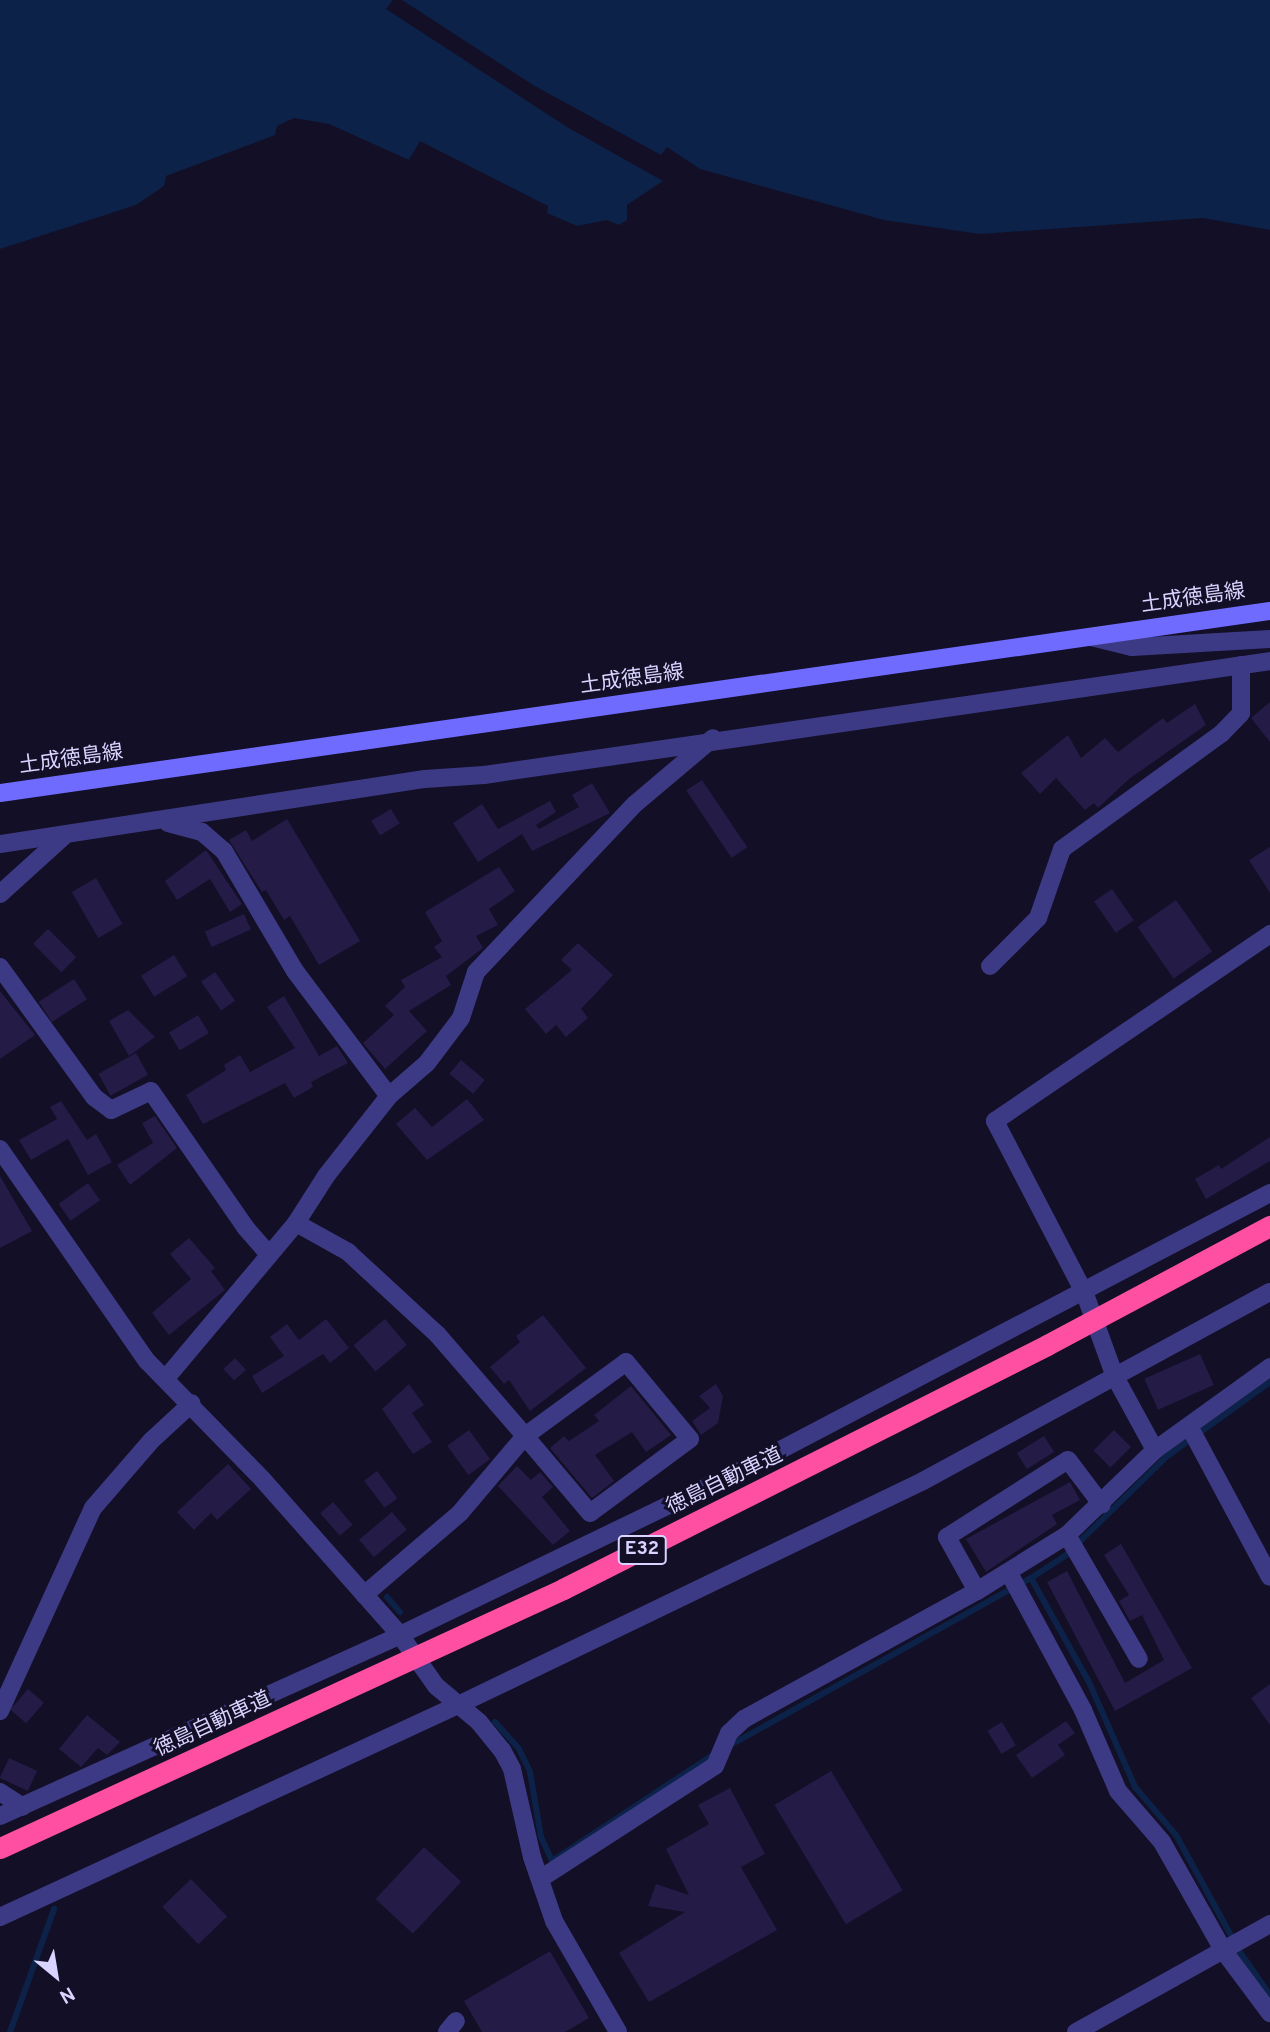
<!DOCTYPE html>
<meta charset="utf-8">
<style>
body{margin:0}
#map{position:relative;width:1270px;height:2032px;overflow:hidden;background:#130f26;font-family:Overpass,"Noto Sans JP",sans-serif}
div>[style]{position:absolute}
[style*='--x']{left:calc(var(--x)*1px);top:calc(var(--y)*1px);width:calc(var(--w)*1px);rotate:calc(var(--a)*1deg)}
.water>*{inset:0;background:#0c2248}
.stream>*{height:6px;margin:-3px;padding:0 3px;transform-origin:3px;border-radius:3px;background:#0c2248}
.building>*{inset:0;background:#241b47;transform-origin:0 0}
.minor>*{height:18px;margin:-9px;padding:0 9px;transform-origin:9px;border-radius:9px;background:#3d3a85}
.tertiary>*{height:18px;margin:-9px;padding:0 9px;transform-origin:9px;border-radius:9px;background:#3d3a85}
.secondary>*{height:18px;margin:-9px;padding:0 9px;transform-origin:9px;border-radius:9px;background:#6f6bff}
.motorway>*{height:21px;margin:-10.5px;padding:0 10.5px;transform-origin:10.5px;border-radius:10.5px;background:#ff4fa3}
span{translate:-50% -50%;white-space:nowrap;text-align:center;line-height:1.15;-webkit-text-stroke:6px #130f26;paint-order:stroke}
.shield-label span{padding:2px 5px;background:#130f26;border:2px solid;border-radius:5px;-webkit-text-stroke-width:0}
.shield-label{font-size:19px;color:#d9d4ff;font-weight:700}
.street-label{font-size:21px;color:#d9d4ff}
.north{position:absolute;left:21px;top:1941px;width:70px;height:70px;-webkit-text-stroke:5px #130f26;paint-order:stroke;rotate:150deg;font-size:19px;font-weight:700;line-height:28px;text-align:center;color:#d9d4ff}
.north::after{content:'';display:block;margin:auto;width:24px;height:32px;background:#d9d4ff;clip-path:polygon(50% 0,100% 100%,50% 72%,0 100%)}
</style>
<div id="map">
<div class="water">
<div style="clip-path:polygon(0 0,393px 0,386px 9px,567px 127px,663px 181px,627px 205px,627px 220px,619px 225px,607px 220px,577px 226px,547px 213px,548px 206px,420px 141px,409px 160px,329px 124px,294px 118px,277px 126px,275px 135px,166px 176px,164px 186px,136px 205px,0 249px)"></div>
<div style="clip-path:polygon(402px 0,1270px 0,1270px 230px,1203px 218px,980px 234px,884px 220px,700px 169px,667px 147px,661px 155px,533px 85px)"></div>
</div>
<div class="stream">
<div style="--x:1031;--y:1578;--w:40;--a:-32.9"></div>
<div style="--x:1065;--y:1556;--w:141;--a:-44.4"></div>
<div style="--x:1166;--y:1457;--w:128;--a:-35.8"></div>
<div style="--x:387;--y:1597;--w:20;--a:49"></div>
<div style="--x:495;--y:1722;--w:36;--a:48"></div>
<div style="--x:519;--y:1749;--w:25;--a:64"></div>
<div style="--x:530;--y:1772;--w:66;--a:80.4"></div>
<div style="--x:541;--y:1837;--w:26;--a:65"></div>
<div style="--x:552;--y:1861;--w:198;--a:-33.4"></div>
<div style="--x:727;--y:1747;--w:348;--a:-29.1"></div>
<div style="--x:1031;--y:1578;--w:119;--a:60.9"></div>
<div style="--x:1089;--y:1682;--w:115;--a:66.3"></div>
<div style="--x:1135;--y:1787;--w:63;--a:49.5"></div>
<div style="--x:1176;--y:1835;--w:133;--a:61.3"></div>
<div style="--x:1240;--y:1952;--w:52;--a:55.1"></div>
<div style="--x:10;--y:2032;--w:131;--a:-70.3"></div>
</div>
<div class="building">
<div style="clip-path:polygon(1270px 702px,1270px 742px,1251px 718px)"></div>
<div style="clip-path:polygon(1195px 704px,1206px 725px,1129px 779px,1098px 808px,1094px 803px,1085px 810px,1056px 778px,1040px 794px,1021px 773px,1068px 735px,1081px 758px,1105px 738px,1118px 752px,1163px 718px,1167px 723px)"></div>
<div style="left:702px;top:780px;width:81px;height:19px;rotate:56deg"></div>
<div style="clip-path:polygon(592px 783px,610px 813px,532px 851px,522px 834px,478px 862px,453px 823px,482px 804px,498px 829px,550px 801px,556px 812px,536px 825px,539px 829px,579px 807px,572px 795px)"></div>
<div style="left:391px;top:809px;width:17px;height:23px;rotate:59deg"></div>
<div style="clip-path:polygon(287px 819px,360px 941px,319px 965px,290px 916px,284px 920px,266px 890px,262px 892px,229px 840px,246px 830px,252px 841px)"></div>
<div style="clip-path:polygon(1270px 847px,1270px 893px,1249px 860px)"></div>
<div style="clip-path:polygon(206px 850px,242px 904px,230px 912px,210px 879px,177px 900px,165px 881px)"></div>
<div style="clip-path:polygon(499px 867px,515px 891px,489px 909px,498px 925px,476px 936px,483px 948px,446px 976px,451px 985px,409px 1011px,427px 1031px,385px 1069px,363px 1043px,394px 1015px,385px 1006px,405px 987px,401px 980px,442px 957px,434px 947px,442px 941px,425px 912px)"></div>
<div style="left:96px;top:878px;width:53px;height:28px;rotate:60deg"></div>
<div style="left:1112px;top:889px;width:38px;height:22px;rotate:55deg"></div>
<div style="left:1176px;top:900px;width:63px;height:47px;rotate:55deg"></div>
<div style="left:244px;top:914px;width:17px;height:43px;rotate:66deg"></div>
<div style="left:48px;top:929px;width:40px;height:21px;rotate:45deg"></div>
<div style="clip-path:polygon(578px 943px,613px 975px,581px 1009px,588px 1018px,566px 1037px,556px 1025px,546px 1034px,525px 1009px,572px 970px,561px 960px)"></div>
<div style="left:174px;top:955px;width:25px;height:39px;rotate:58deg"></div>
<div style="left:215px;top:972px;width:35px;height:17px;rotate:55deg"></div>
<div style="left:74px;top:979px;width:24px;height:42px;rotate:57deg"></div>
<div style="clip-path:polygon(0 991px,35px 1035px,0 1059px)"></div>
<div style="clip-path:polygon(284px 996px,319px 1056px,337px 1046px,348px 1063px,311px 1082px,313px 1087px,294px 1098px,285px 1083px,203px 1124px,186px 1095px,226px 1070px,224px 1065px,240px 1055px,250px 1072px,295px 1048px,267px 1007px)"></div>
<div style="clip-path:polygon(128px 1010px,155px 1037px,129px 1056px,109px 1021px)"></div>
<div style="left:198px;top:1015px;width:21px;height:34px;rotate:59deg"></div>
<div style="left:136px;top:1053px;width:25px;height:43px;rotate:61deg"></div>
<div style="left:461px;top:1060px;width:31px;height:18px;rotate:40deg"></div>
<div style="clip-path:polygon(467px 1099px,484px 1120px,427px 1160px,396px 1124px,415px 1108px,432px 1127px)"></div>
<div style="clip-path:polygon(61px 1101px,87px 1140px,96px 1134px,112px 1162px,88px 1175px,68px 1139px,31px 1160px,19px 1140px,57px 1119px,50px 1107px)"></div>
<div style="clip-path:polygon(155px 1116px,177px 1148px,130px 1185px,117px 1165px,153px 1143px,142px 1123px)"></div>
<div style="clip-path:polygon(1270px 1137px,1270px 1161px,1206px 1199px,1195px 1179px,1219px 1165px,1221px 1169px)"></div>
<div style="clip-path:polygon(0 1176px,32px 1231px,0 1248px)"></div>
<div style="left:88px;top:1183px;width:21px;height:36px;rotate:55deg"></div>
<div style="clip-path:polygon(189px 1238px,215px 1268px,211px 1271px,225px 1290px,169px 1335px,152px 1313px,191px 1279px,170px 1254px)"></div>
<div style="clip-path:polygon(543px 1315px,586px 1368px,530px 1411px,509px 1380px,504px 1384px,490px 1367px,520px 1342px,516px 1336px)"></div>
<div style="clip-path:polygon(326px 1319px,349px 1348px,330px 1363px,323px 1354px,262px 1393px,252px 1376px,284px 1356px,270px 1337px,287px 1324px,299px 1340px)"></div>
<div style="left:385px;top:1319px;width:34px;height:41px;rotate:50deg"></div>
<div style="left:1200px;top:1354px;width:34px;height:61px;rotate:66deg"></div>
<div style="left:235px;top:1358px;width:16px;height:16px;rotate:47deg"></div>
<div style="clip-path:polygon(409px 1384px,424px 1405px,412px 1413px,432px 1442px,413px 1454px,382px 1409px)"></div>
<div style="clip-path:polygon(716px 1384px,723px 1396px,718px 1423px,701px 1435px,692px 1421px,710px 1408px,699px 1396px)"></div>
<div style="clip-path:polygon(631px 1386px,671px 1435px,646px 1452px,632px 1432px,595px 1455px,614px 1481px,592px 1498px,550px 1448px,564px 1436px,569px 1441px,599px 1421px,594px 1415px)"></div>
<div style="left:469px;top:1430px;width:36px;height:27px;rotate:54deg"></div>
<div style="left:1114px;top:1430px;width:24px;height:29px;rotate:45deg"></div>
<div style="left:1044px;top:1436px;width:19px;height:32px;rotate:58deg"></div>
<div style="clip-path:polygon(228px 1464px,251px 1489px,217px 1520px,211px 1513px,194px 1530px,177px 1512px)"></div>
<div style="clip-path:polygon(517px 1466px,531px 1480px,540px 1472px,553px 1487px,542px 1497px,570px 1531px,553px 1545px,498px 1486px)"></div>
<div style="left:377px;top:1471px;width:34px;height:16px;rotate:53deg"></div>
<div style="clip-path:polygon(1070px 1482px,1080px 1500px,1052px 1515px,1057px 1524px,986px 1572px,966px 1539px)"></div>
<div style="left:333px;top:1502px;width:30px;height:17px;rotate:49deg"></div>
<div style="left:392px;top:1512px;width:23px;height:43px;rotate:50deg"></div>
<div style="clip-path:polygon(1121px 1544px,1192px 1668px,1115px 1711px,1047px 1582px,1067px 1571px,1125px 1683px,1164px 1660px,1142px 1615px,1130px 1621px,1119px 1601px,1129px 1595px,1104px 1555px)"></div>
<div style="clip-path:polygon(1270px 1684px,1270px 1725px,1251px 1698px)"></div>
<div style="left:28px;top:1689px;width:21px;height:27px;rotate:41deg"></div>
<div style="clip-path:polygon(87px 1715px,120px 1742px,107px 1755px,98px 1748px,81px 1767px,59px 1749px)"></div>
<div style="clip-path:polygon(1066px 1721px,1075px 1733px,1058px 1745px,1065px 1755px,1032px 1778px,1016px 1755px)"></div>
<div style="left:1002px;top:1722px;width:27px;height:17px;rotate:59deg"></div>
<div style="left:9px;top:1758px;width:31px;height:22px;rotate:25deg"></div>
<div style="left:831px;top:1771px;width:139px;height:66px;rotate:59deg"></div>
<div style="clip-path:polygon(730px 1788px,765px 1854px,741px 1867px,777px 1930px,649px 2002px,619px 1953px,685px 1912px,648px 1906px,656px 1884px,689px 1895px,666px 1849px,709px 1824px,698px 1805px)"></div>
<div style="left:424px;top:1847px;width:51px;height:71px;rotate:43deg"></div>
<div style="left:191px;top:1879px;width:52px;height:40px;rotate:46deg"></div>
<div style="clip-path:polygon(550px 1951px,589px 2018px,565px 2032px,482px 2032px,464px 2001px)"></div>
</div>
<div class="minor">
<div style="--x:1091;--y:637;--w:42;--a:13.7"></div>
<div style="--x:1132;--y:647;--w:138;--a:-3.3"></div>
<div style="--x:168;--y:823;--w:35;--a:15"></div>
<div style="--x:202;--y:832;--w:29;--a:41"></div>
<div style="--x:224;--y:851;--w:139;--a:59.4"></div>
<div style="--x:295;--y:971;--w:156;--a:53.1"></div>
<div style="--x:0;--y:844;--w:430;--a:-8.7"></div>
<div style="--x:425;--y:779;--w:59;--a:-3.9"></div>
<div style="--x:484;--y:775;--w:794;--a:-8.25"></div>
<div style="--x:0;--y:894;--w:86;--a:-42.2"></div>
<div style="--x:990;--y:966;--w:68;--a:-45"></div>
<div style="--x:1038;--y:918;--w:73;--a:-70.8"></div>
<div style="--x:1062;--y:849;--w:196;--a:-35.9"></div>
<div style="--x:1221;--y:734;--w:29;--a:-46"></div>
<div style="--x:1241;--y:713;--w:48;--a:-90"></div>
<div style="--x:0;--y:967;--w:160;--a:54.1"></div>
<div style="--x:94;--y:1097;--w:21;--a:37"></div>
<div style="--x:111;--y:1110;--w:44;--a:-25.4"></div>
<div style="--x:151;--y:1091;--w:165;--a:55.3"></div>
<div style="--x:245;--y:1227;--w:35;--a:49"></div>
<div style="--x:0;--y:1149;--w:258;--a:55.3"></div>
<div style="--x:147;--y:1361;--w:166;--a:45.7"></div>
<div style="--x:263;--y:1480;--w:207;--a:48.5"></div>
<div style="--x:400;--y:1635;--w:62;--a:54.8"></div>
<div style="--x:436;--y:1686;--w:56;--a:39.9"></div>
<div style="--x:479;--y:1722;--w:36;--a:51"></div>
<div style="--x:502;--y:1750;--w:21;--a:62"></div>
<div style="--x:512;--y:1769;--w:90;--a:77.2"></div>
<div style="--x:532;--y:1857;--w:68;--a:71"></div>
<div style="--x:554;--y:1921;--w:128;--a:60"></div>
<div style="--x:296;--y:1223;--w:60;--a:29.1"></div>
<div style="--x:348;--y:1252;--w:121;--a:42.7"></div>
<div style="--x:437;--y:1334;--w:135;--a:49.2"></div>
<div style="--x:525;--y:1436;--w:125;--a:-36.2"></div>
<div style="--x:626;--y:1362;--w:100;--a:50.3"></div>
<div style="--x:690;--y:1439;--w:124;--a:143.5"></div>
<div style="--x:590;--y:1513;--w:101;--a:-130.2"></div>
<div style="--x:525;--y:1436;--w:101;--a:130.2"></div>
<div style="--x:460;--y:1513;--w:126;--a:139.5"></div>
<div style="--x:167;--y:1377;--w:201;--a:-50"></div>
<div style="--x:296;--y:1223;--w:56;--a:-57.4"></div>
<div style="--x:326;--y:1176;--w:102;--a:-51.8"></div>
<div style="--x:389;--y:1096;--w:50;--a:-41"></div>
<div style="--x:427;--y:1063;--w:56;--a:-52.9"></div>
<div style="--x:461;--y:1018;--w:48;--a:-71.9"></div>
<div style="--x:476;--y:972;--w:231;--a:-46.6"></div>
<div style="--x:635;--y:804;--w:102;--a:-40.2"></div>
<div style="--x:1189;--y:1426;--w:171;--a:61.8"></div>
<div style="--x:1155;--y:1450;--w:83;--a:-118.7"></div>
<div style="--x:1115;--y:1377;--w:88;--a:-109.9"></div>
<div style="--x:1085;--y:1294;--w:195;--a:-117.5"></div>
<div style="--x:995;--y:1121;--w:333;--a:-34.2"></div>
<div style="--x:1067;--y:1535;--w:143;--a:59.9"></div>
<div style="--x:1009;--y:1573;--w:156;--a:61.6"></div>
<div style="--x:1083;--y:1710;--w:88;--a:66.6"></div>
<div style="--x:1118;--y:1791;--w:67;--a:49.2"></div>
<div style="--x:1162;--y:1842;--w:124;--a:60.5"></div>
<div style="--x:1223;--y:1950;--w:79;--a:53.3"></div>
<div style="--x:977;--y:1591;--w:62;--a:-119.1"></div>
<div style="--x:947;--y:1537;--w:143;--a:-32.5"></div>
<div style="--x:1068;--y:1460;--w:56;--a:52.9"></div>
<div style="--x:0;--y:1711;--w:223;--a:-65.4"></div>
<div style="--x:93;--y:1508;--w:90;--a:-49.1"></div>
<div style="--x:152;--y:1440;--w:54;--a:-42.8"></div>
<div style="--x:0;--y:1792;--w:27;--a:33"></div>
<div style="--x:0;--y:1816;--w:439;--a:-24.3"></div>
<div style="--x:400;--y:1635;--w:384;--a:-25.8"></div>
<div style="--x:746;--y:1468;--w:592;--a:-27.69"></div>
<div style="--x:540;--y:1879;--w:208;--a:-32.9"></div>
<div style="--x:715;--y:1766;--w:36;--a:-67"></div>
<div style="--x:729;--y:1733;--w:21;--a:-43"></div>
<div style="--x:744;--y:1719;--w:266;--a:-28.8"></div>
<div style="--x:977;--y:1591;--w:106;--a:-31.9"></div>
<div style="--x:1067;--y:1535;--w:122;--a:-44"></div>
<div style="--x:1155;--y:1450;--w:142;--a:-35.8"></div>
<div style="--x:447;--y:2032;--w:14;--a:-51"></div>
<div style="--x:1076;--y:2032;--w:222;--a:-29.1"></div>
</div>
<div class="tertiary">
<div style="--x:0;--y:1917;--w:505;--a:-24.84"></div>
<div style="--x:458;--y:1705;--w:516;--a:-25.72"></div>
<div style="--x:923;--y:1481;--w:395;--a:-28.6"></div>
</div>
<div class="secondary">
<div style="--x:0;--y:793;--w:1283;--a:-8.16"></div>
</div>
<div class="motorway">
<div style="--x:0;--y:1848;--w:620;--a:-24.7"></div>
<div style="--x:563;--y:1589;--w:542;--a:-26.75"></div>
<div style="--x:1047;--y:1345;--w:253;--a:-28.1"></div>
</div>
<div class="shield-label">
<span style="left:642px;top:1550px">E32</span>
</div>
<div class="street-label">
<span style="left:1193px;top:599px;rotate:-8deg">土成徳島線</span>
<span style="left:632px;top:680px;rotate:-8deg">土成徳島線</span>
<span style="left:71px;top:760px;rotate:-8deg">土成徳島線</span>
<span style="left:725px;top:1482px;rotate:-26deg">徳島自動車道</span>
<span style="left:213px;top:1725px;rotate:-25deg">徳島自動車道</span>
</div>
<div class="north">N</div>
</div>
